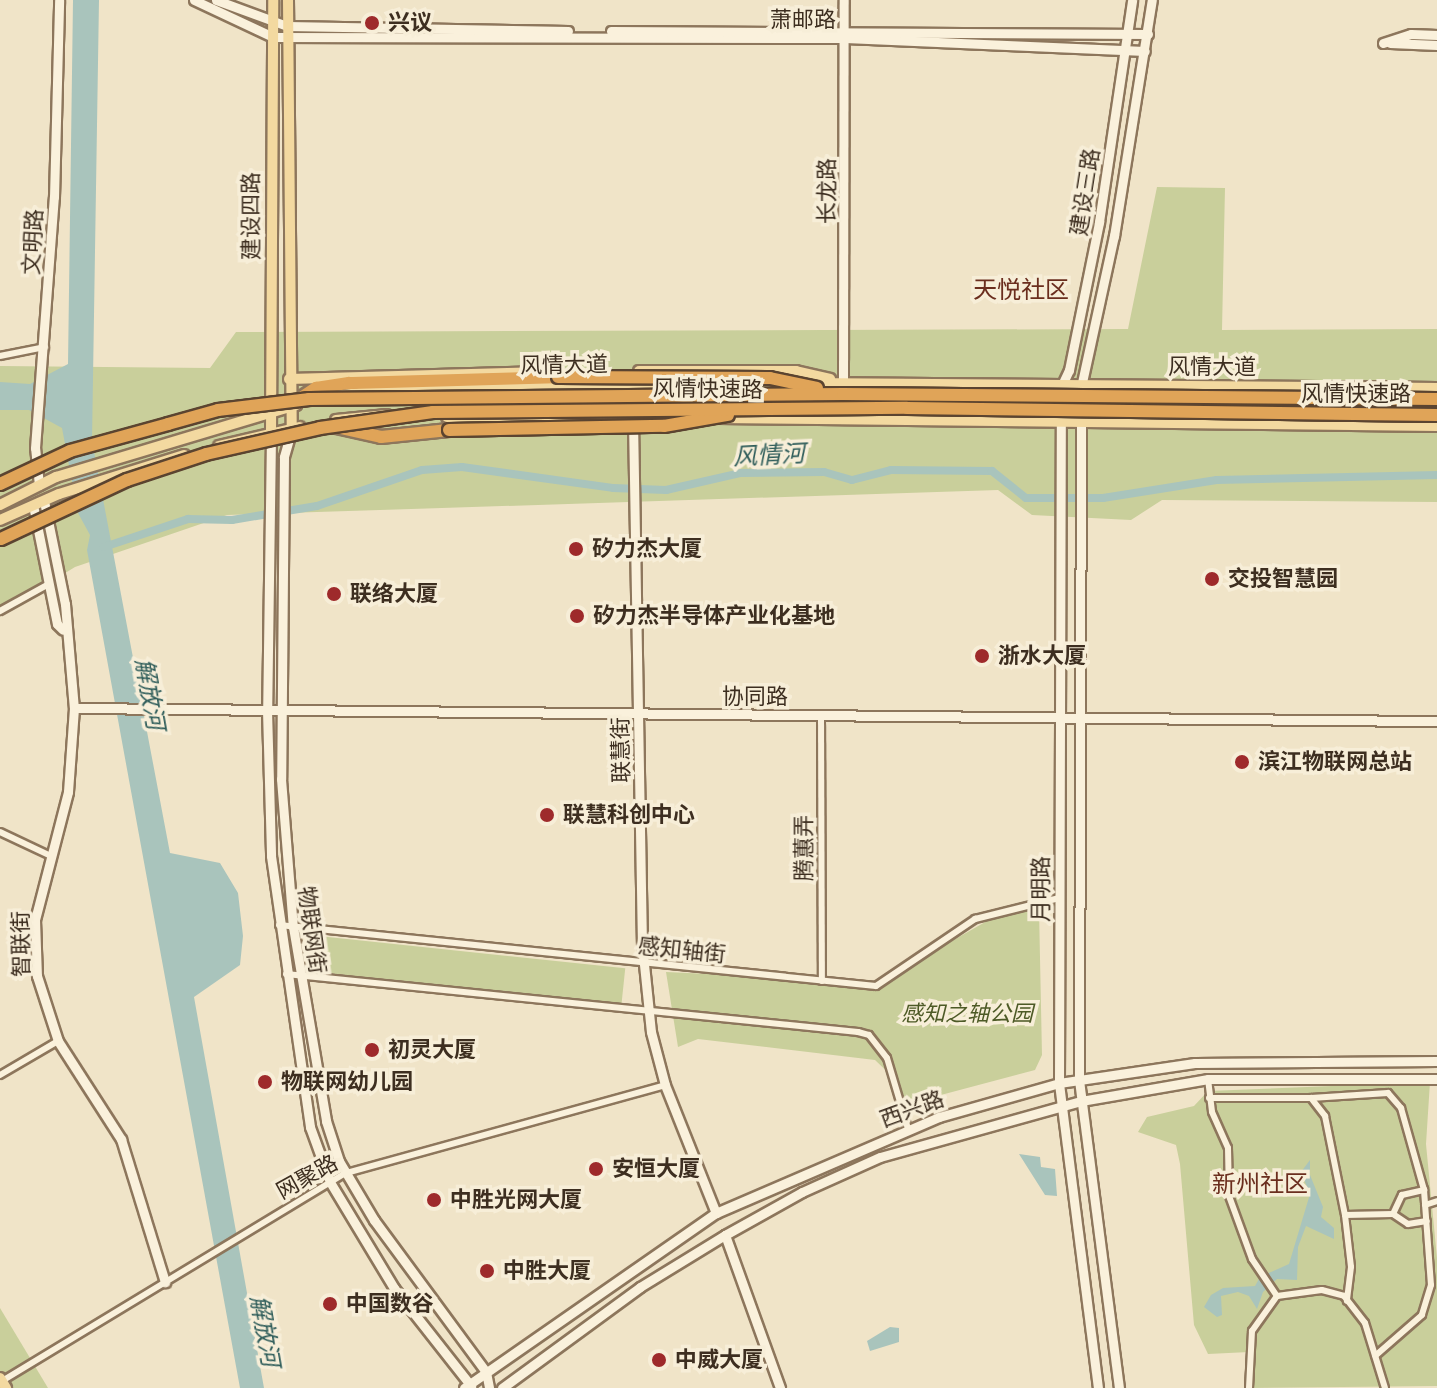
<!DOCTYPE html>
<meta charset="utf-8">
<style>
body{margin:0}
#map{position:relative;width:1437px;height:1388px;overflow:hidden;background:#f0e4c8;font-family:Merriweather,"Noto Sans SC",serif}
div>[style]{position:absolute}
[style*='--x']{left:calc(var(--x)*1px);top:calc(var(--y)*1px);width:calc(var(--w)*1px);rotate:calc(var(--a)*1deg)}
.green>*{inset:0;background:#c9cf9b;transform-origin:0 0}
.water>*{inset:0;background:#a9c4bc}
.canal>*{height:8px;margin:-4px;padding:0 4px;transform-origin:4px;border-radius:4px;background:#a9c4bc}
.roads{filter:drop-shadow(2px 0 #8d765c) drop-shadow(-2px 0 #8d765c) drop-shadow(0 2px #8d765c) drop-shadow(0 -2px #8d765c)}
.street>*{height:6px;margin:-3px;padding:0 3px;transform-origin:3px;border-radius:3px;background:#faf1dc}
.secondary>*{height:9px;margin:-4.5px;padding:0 4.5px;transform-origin:4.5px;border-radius:4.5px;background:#faf1dc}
.primary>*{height:10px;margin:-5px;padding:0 5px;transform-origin:5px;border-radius:5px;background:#f3d9a0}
.highway>*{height:12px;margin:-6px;padding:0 6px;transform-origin:6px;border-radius:6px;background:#e0a458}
.bridges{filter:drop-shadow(2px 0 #5b4430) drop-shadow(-2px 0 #5b4430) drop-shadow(0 2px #5b4430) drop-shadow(0 -2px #5b4430)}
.highway-bridge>*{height:12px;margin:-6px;padding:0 6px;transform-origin:6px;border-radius:6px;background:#e0a458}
.dots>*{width:22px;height:22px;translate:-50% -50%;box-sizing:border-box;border:4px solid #f7eed8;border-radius:50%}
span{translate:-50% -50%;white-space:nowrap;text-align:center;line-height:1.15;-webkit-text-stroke:7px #f7eed8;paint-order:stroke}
.street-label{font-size:22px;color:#3d2e20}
.poi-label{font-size:22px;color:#3d2e20;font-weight:700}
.left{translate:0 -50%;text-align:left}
.park-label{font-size:22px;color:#4d5a26;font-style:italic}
.neighbourhood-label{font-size:24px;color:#6b2e1e}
.water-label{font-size:24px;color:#2f5d5a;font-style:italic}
</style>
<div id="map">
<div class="green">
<div style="clip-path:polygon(1157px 187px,1225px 188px,1222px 330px,1437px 329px,1437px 502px,1162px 500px,1131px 520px,1032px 515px,998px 490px,227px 515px,75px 567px,0 613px,0 366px,210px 368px,236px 332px,1128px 329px)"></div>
<div style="clip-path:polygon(1039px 909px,1042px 1055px,1035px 1070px,907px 1104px,898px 1082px,875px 1060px,698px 1039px,678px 1047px,666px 972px,880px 982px,1001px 913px)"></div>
<div style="left:309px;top:935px;width:318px;height:36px;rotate:6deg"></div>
<div style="clip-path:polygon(1430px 1082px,1426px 1144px,1437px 1258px,1437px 1386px,1249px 1388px,1249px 1352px,1208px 1354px,1194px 1325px,1180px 1164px,1176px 1145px,1138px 1132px,1147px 1117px,1194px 1106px,1208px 1091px)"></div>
<div style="clip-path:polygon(0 1308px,48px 1388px,0 1388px)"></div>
</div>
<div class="water">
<div style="clip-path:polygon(73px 0,99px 0,92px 441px,170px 853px,220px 863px,238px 893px,243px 936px,240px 965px,194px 997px,264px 1388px,240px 1388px,87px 550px,90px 535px,78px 513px,62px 428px,29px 410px,0 410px,0 382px,30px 384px,68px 364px)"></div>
<div style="clip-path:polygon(1019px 1154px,1040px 1157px,1041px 1167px,1055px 1169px,1057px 1196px,1045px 1195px)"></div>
<div style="clip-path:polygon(1310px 1160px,1310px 1175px,1323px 1207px,1321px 1217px,1334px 1228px,1334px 1239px,1306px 1226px,1298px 1247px,1297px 1280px,1277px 1279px,1263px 1292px,1257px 1309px,1249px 1296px,1238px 1292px,1221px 1296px,1222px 1315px,1217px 1317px,1204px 1307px,1211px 1295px,1223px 1288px,1255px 1286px,1260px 1277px,1289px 1264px,1310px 1194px,1301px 1172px)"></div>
<div style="clip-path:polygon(890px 1327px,899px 1328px,899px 1342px,870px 1351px,867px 1341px)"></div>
</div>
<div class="canal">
<div style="--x:104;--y:547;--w:89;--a:-18.4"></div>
<div style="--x:188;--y:519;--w:44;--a:1.3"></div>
<div style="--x:232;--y:520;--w:86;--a:-9.4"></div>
<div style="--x:317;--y:506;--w:111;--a:-18.9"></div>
<div style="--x:422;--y:470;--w:40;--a:-4.3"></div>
<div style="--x:462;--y:467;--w:152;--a:7.9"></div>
<div style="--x:613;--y:488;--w:53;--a:2.2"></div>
<div style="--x:666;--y:490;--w:77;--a:-12.8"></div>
<div style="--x:741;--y:473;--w:83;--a:-0.7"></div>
<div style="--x:824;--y:472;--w:29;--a:16"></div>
<div style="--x:852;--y:480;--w:40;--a:-14.4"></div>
<div style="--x:891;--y:470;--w:101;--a:0.6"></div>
<div style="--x:992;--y:471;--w:43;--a:38.5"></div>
<div style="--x:1026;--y:498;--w:77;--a:0"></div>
<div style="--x:1103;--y:498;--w:115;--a:-9"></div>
<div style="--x:1217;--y:480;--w:220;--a:-1.3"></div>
</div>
<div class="roads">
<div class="street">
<div style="--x:0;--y:356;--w:46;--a:-11.3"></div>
<div style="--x:0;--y:611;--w:56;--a:-28.9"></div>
<div style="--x:821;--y:715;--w:266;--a:89.8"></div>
<div style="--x:0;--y:832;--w:56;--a:25.2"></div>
<div style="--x:279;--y:925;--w:600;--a:5.83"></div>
<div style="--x:876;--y:986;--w:120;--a:-34.1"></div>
<div style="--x:975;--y:919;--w:87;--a:-14"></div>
<div style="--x:286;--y:974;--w:575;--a:5.79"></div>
<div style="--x:858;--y:1032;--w:11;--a:15"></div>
<div style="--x:869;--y:1035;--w:29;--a:52"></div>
<div style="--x:887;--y:1058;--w:74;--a:73.5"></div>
<div style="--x:0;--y:1075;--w:67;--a:-30.4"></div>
<div style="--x:1208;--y:1079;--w:33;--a:83"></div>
<div style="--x:1212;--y:1112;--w:39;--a:66"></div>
<div style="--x:1228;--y:1148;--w:48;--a:88.8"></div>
<div style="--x:1229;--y:1196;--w:67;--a:69.9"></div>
<div style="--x:1252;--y:1259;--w:45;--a:56"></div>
<div style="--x:1209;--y:1098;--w:102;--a:0"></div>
<div style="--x:1311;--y:1098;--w:23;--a:52"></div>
<div style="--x:1325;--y:1116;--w:101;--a:78.6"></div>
<div style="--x:1345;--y:1215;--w:52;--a:83.4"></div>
<div style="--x:1351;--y:1267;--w:34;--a:97"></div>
<div style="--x:1311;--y:1098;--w:77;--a:-3.7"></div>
<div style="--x:1388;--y:1093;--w:20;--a:49"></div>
<div style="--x:1401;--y:1108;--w:85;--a:74.3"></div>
<div style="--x:1424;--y:1190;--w:95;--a:85.8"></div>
<div style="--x:1431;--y:1285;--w:31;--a:107"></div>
<div style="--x:1422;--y:1315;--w:62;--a:138.9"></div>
<div style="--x:1425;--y:1205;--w:13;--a:-18"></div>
<div style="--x:1393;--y:1214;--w:21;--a:-65"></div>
<div style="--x:1402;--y:1195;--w:23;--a:-13"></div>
<div style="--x:1345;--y:1215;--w:48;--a:-1.2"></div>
<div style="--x:1393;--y:1214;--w:18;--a:34"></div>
<div style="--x:1408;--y:1224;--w:19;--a:-9"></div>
<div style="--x:2;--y:1381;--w:402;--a:-31.2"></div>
<div style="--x:346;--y:1173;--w:331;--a:-15.4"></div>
<div style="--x:1249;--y:1388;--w:57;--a:-87"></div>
<div style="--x:1252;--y:1331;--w:43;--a:-54.5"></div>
<div style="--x:1277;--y:1296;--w:45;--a:-7.6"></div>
<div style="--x:1322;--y:1290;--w:23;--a:15"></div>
<div style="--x:1344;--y:1296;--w:34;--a:52"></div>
<div style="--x:1365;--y:1323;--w:68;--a:72.9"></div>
</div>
<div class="secondary">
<div style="--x:194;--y:0;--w:87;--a:25.1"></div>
<div style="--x:273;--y:37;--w:572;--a:0.1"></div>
<div style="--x:845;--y:38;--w:300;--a:2.5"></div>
<div style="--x:216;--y:0;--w:76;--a:20.1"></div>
<div style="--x:287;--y:26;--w:281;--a:1"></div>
<div style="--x:611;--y:31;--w:537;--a:0.32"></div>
<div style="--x:1383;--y:43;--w:29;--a:-18"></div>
<div style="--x:1411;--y:34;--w:26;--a:2"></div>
<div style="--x:1390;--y:43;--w:47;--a:2.4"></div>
<div style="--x:843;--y:382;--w:382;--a:-89.9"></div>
<div style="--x:633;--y:420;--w:525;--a:89.02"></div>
<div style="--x:642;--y:945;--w:87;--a:84.1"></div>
<div style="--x:651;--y:1032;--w:55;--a:75.2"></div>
<div style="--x:665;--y:1085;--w:138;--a:68.3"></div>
<div style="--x:291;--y:432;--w:26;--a:106"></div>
<div style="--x:284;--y:457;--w:322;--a:90.5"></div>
<div style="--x:281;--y:779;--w:148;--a:85.4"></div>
<div style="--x:293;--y:927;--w:197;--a:80.3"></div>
<div style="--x:326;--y:1121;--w:42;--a:72"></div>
<div style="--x:339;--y:1161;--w:69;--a:59.3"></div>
<div style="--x:374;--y:1220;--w:189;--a:53.6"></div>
<div style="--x:486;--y:1372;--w:16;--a:79"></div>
<div style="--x:271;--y:436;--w:274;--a:90.8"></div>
<div style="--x:267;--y:710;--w:146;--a:88.4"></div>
<div style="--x:271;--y:856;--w:274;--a:81.8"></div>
<div style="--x:310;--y:1127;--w:59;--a:70"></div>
<div style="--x:330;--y:1182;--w:124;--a:58.9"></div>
<div style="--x:394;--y:1288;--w:125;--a:51.8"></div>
<div style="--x:39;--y:485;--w:37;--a:-96"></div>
<div style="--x:35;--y:448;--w:252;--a:-85.7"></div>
<div style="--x:54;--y:197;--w:197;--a:-88.5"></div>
<div style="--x:44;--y:501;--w:105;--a:78.5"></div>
<div style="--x:65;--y:604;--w:104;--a:85.1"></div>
<div style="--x:74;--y:708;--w:84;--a:94.1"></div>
<div style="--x:68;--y:792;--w:132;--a:104.5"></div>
<div style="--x:35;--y:920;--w:56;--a:88"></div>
<div style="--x:37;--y:976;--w:68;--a:72.1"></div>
<div style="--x:58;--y:1041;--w:117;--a:57.3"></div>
<div style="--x:121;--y:1139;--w:150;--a:72.9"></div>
<div style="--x:33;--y:505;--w:121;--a:78.6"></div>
<div style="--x:57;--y:624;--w:8;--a:45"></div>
<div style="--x:74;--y:708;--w:1363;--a:0.55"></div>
<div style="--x:725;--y:1235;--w:163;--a:70.2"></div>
<div style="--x:464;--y:1388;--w:307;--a:-34.8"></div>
<div style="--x:716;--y:1213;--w:243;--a:-23.3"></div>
<div style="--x:939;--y:1117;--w:125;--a:-15.8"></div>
<div style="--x:1059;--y:1083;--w:137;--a:-8.4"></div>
<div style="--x:1195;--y:1063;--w:242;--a:-0.5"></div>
<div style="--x:502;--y:1388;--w:171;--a:-36.2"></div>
<div style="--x:640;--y:1287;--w:100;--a:-31.5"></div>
<div style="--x:725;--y:1235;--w:88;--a:-29.2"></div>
<div style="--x:802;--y:1192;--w:85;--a:-24.2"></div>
<div style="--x:880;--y:1157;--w:209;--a:-15.6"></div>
<div style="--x:1081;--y:1101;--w:129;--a:-9.8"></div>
<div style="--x:1208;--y:1079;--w:229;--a:0"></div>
<div style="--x:1098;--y:1388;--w:307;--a:-97.3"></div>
<div style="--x:1059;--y:1083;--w:696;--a:-89.84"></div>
<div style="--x:1061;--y:387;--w:19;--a:-65"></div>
<div style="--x:1069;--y:370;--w:151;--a:-78.5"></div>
<div style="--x:1099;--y:222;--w:224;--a:-81.5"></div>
<div style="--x:1119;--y:1388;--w:310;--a:-97.4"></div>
<div style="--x:1079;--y:1081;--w:694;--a:-89.83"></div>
<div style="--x:1081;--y:387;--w:155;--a:-77.7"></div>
<div style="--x:1114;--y:236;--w:239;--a:-80.9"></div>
</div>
<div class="primary">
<div style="--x:288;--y:0;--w:428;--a:89.5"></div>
<div style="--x:639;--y:371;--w:157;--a:0"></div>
<div style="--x:796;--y:371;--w:35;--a:13"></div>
<div style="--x:289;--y:379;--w:246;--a:-1.6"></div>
<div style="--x:806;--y:383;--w:631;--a:0.45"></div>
<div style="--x:335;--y:396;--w:64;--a:-7.1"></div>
<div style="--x:399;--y:388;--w:323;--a:-0.7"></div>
<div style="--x:447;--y:417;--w:236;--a:0.2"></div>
<div style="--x:719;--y:418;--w:718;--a:0.64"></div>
<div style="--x:336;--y:420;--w:51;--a:-5.6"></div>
<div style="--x:271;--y:432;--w:432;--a:-89.7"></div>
<div style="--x:219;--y:446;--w:83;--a:-13.2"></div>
<div style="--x:0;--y:505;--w:63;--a:-26.6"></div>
<div style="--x:56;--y:477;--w:251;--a:-16.7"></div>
<div style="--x:0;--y:520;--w:64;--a:-23.8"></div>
<div style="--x:59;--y:494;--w:131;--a:-17.3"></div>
<div style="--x:0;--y:1378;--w:12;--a:59"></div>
</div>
<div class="highway">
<div style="--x:298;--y:400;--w:22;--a:-34"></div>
<div style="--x:316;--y:388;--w:33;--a:-9"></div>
<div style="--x:349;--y:383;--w:209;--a:-1.6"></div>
<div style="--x:336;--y:427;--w:46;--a:12.5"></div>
<div style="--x:381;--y:437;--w:68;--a:-5.9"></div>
</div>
</div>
<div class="bridges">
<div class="highway-bridge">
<div style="--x:558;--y:377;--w:212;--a:0.3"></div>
<div style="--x:770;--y:378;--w:48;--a:12"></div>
<div style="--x:449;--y:430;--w:215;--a:-1.1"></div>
<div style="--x:664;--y:426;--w:65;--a:-9.8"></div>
<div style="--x:0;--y:484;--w:77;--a:-25.2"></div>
<div style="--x:70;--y:451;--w:102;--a:-15.4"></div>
<div style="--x:168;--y:424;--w:52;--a:-15.6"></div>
<div style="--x:218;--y:410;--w:92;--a:-6.9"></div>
<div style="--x:309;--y:399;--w:534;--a:-0.54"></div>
<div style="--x:843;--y:394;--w:594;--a:0.48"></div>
<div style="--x:1;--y:539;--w:139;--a:-25.1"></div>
<div style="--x:127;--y:480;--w:83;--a:-18.2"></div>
<div style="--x:206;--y:454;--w:117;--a:-12.8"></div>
<div style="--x:320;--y:428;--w:114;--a:-8.1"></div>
<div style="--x:433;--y:412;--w:474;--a:-0.5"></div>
<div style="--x:907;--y:408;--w:530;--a:0.76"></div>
</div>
</div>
<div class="dots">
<div style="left:372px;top:23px;background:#9e2a2b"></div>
<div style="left:576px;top:549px;background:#9e2a2b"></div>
<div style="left:1212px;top:579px;background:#9e2a2b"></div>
<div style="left:334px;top:594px;background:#9e2a2b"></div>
<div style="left:577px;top:616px;background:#9e2a2b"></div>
<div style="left:982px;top:656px;background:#9e2a2b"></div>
<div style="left:1242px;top:762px;background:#9e2a2b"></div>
<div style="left:547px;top:815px;background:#9e2a2b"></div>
<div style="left:372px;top:1050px;background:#9e2a2b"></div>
<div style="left:265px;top:1082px;background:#9e2a2b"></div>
<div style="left:596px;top:1169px;background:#9e2a2b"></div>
<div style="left:434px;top:1200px;background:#9e2a2b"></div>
<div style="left:487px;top:1271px;background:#9e2a2b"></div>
<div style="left:330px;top:1304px;background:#9e2a2b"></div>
<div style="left:659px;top:1360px;background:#9e2a2b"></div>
</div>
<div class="street-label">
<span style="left:803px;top:20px">萧邮路</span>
<span style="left:827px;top:191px;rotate:-90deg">长龙路</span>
<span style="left:1085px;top:192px;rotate:-81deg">建设三路</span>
<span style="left:251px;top:216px;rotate:-90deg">建设四路</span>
<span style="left:33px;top:242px;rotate:-87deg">文明路</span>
<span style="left:564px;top:365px;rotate:-1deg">风情大道</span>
<span style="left:1212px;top:367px">风情大道</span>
<span style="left:708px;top:389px;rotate:1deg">风情快速路</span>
<span style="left:1356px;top:394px">风情快速路</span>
<span style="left:755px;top:697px">协同路</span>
<span style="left:621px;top:750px;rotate:-91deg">联慧街</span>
<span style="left:804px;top:848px;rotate:-90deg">腾蕙弄</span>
<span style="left:1041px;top:889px;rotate:-90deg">月明路</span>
<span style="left:312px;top:930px;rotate:82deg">物联网街</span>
<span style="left:21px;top:944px;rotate:-91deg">智联街</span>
<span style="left:682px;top:950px;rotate:6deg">感知轴街</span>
<span style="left:912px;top:1109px;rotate:-20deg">西兴路</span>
<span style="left:307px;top:1177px;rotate:-29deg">网聚路</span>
</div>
<div class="poi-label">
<span class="left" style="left:388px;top:23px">兴议</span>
<span class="left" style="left:592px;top:549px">矽力杰大厦</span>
<span class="left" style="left:1228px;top:579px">交投智慧园</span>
<span class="left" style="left:350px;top:594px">联络大厦</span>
<span class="left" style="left:593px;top:616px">矽力杰半导体产业化基地</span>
<span class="left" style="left:998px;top:656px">浙水大厦</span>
<span class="left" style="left:1258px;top:762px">滨江物联网总站</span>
<span class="left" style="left:563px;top:815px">联慧科创中心</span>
<span class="left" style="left:388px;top:1050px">初灵大厦</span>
<span class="left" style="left:281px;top:1082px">物联网幼儿园</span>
<span class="left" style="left:612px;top:1169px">安恒大厦</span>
<span class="left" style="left:450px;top:1200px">中胜光网大厦</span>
<span class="left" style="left:503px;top:1271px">中胜大厦</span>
<span class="left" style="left:346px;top:1304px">中国数谷</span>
<span class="left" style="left:675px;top:1360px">中威大厦</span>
</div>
<div class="park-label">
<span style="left:967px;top:1014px">感知之轴公园</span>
</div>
<div class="neighbourhood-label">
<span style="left:1021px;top:290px">天悦社区</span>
<span style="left:1260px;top:1184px">新州社区</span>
</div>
<div class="water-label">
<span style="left:769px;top:455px;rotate:-3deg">风情河</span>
<span style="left:150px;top:694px;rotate:80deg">解放河</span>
<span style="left:265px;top:1331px;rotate:80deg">解放河</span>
</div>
</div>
